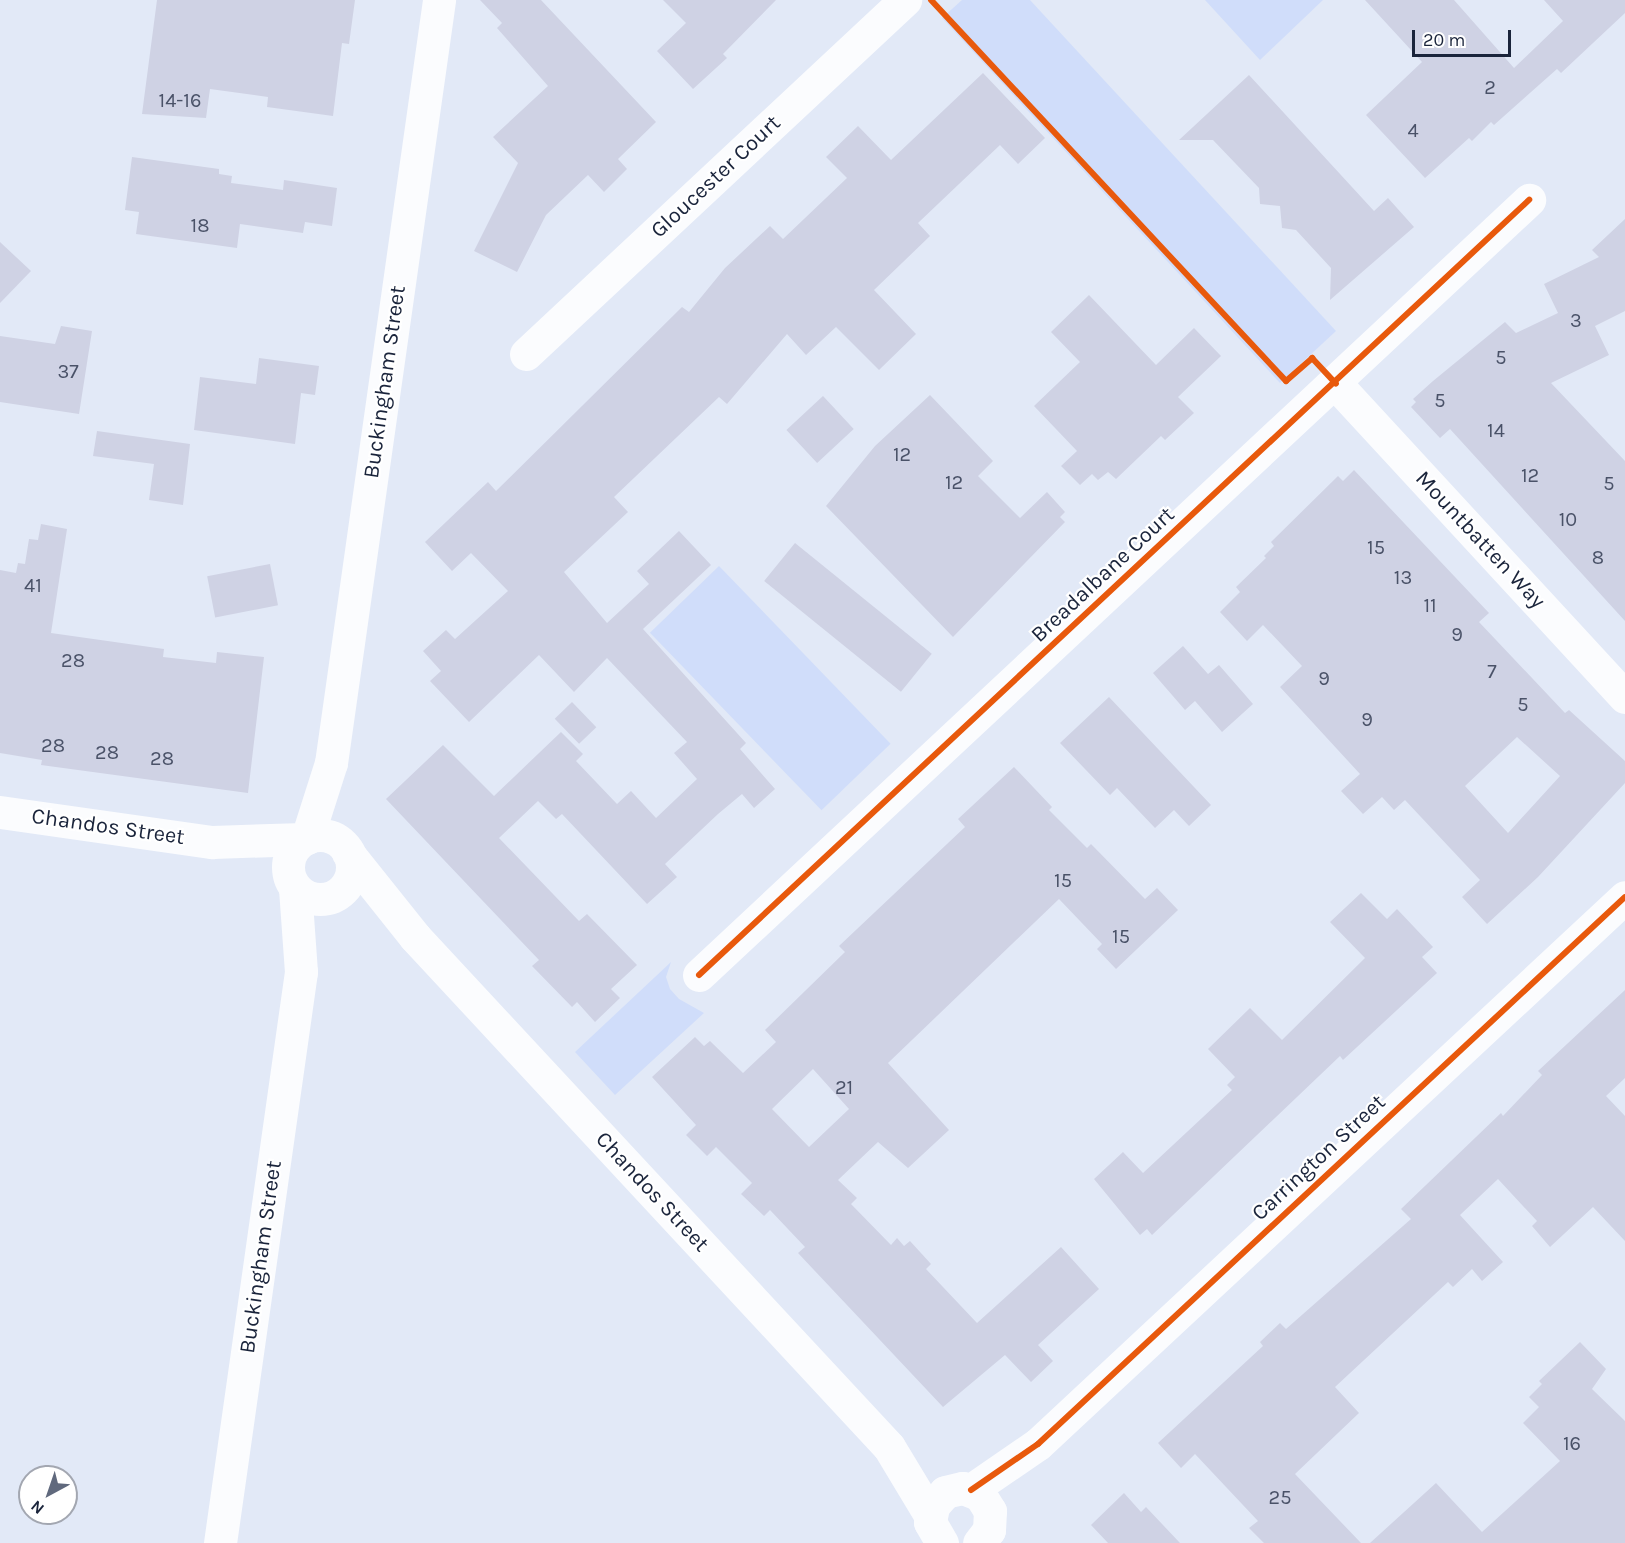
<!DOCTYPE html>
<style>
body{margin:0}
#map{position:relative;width:1625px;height:1543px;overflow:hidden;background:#e2e9f7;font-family:Karla,sans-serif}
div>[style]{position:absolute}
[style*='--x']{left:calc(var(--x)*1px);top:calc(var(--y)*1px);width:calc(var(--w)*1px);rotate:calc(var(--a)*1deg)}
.green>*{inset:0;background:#d0ddfa;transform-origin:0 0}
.building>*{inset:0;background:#cfd2e4;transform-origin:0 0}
.minor>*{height:33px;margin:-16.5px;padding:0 16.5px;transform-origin:16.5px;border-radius:16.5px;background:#fbfcfe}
.minor>.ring{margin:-16.5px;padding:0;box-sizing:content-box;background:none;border:33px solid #fbfcfe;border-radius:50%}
.cycleway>*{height:6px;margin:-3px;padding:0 3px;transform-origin:3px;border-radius:3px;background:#e8590c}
span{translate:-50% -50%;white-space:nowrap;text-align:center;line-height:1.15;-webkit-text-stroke:4.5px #fff;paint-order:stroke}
.number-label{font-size:20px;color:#4a5268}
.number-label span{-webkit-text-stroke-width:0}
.street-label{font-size:22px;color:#1a243b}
.north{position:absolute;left:18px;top:1465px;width:60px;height:60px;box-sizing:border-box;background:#fff;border:2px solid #a3a7b1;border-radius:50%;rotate:220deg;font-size:16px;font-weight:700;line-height:24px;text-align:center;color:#1a243b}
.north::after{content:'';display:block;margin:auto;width:21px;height:27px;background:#60697d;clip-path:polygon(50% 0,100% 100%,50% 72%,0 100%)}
.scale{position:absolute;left:1412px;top:30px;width:99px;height:27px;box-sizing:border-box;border:3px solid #1a243b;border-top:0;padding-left:8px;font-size:18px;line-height:21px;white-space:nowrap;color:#1a243b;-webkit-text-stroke:4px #fff;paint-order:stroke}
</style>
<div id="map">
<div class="green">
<div style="clip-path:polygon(962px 0,1030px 0,1336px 331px,1280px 383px,942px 18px)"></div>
<div style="clip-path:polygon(1205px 0,1323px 0,1260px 60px)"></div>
<div style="left:719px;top:566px;width:247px;height:96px;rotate:46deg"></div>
<div style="clip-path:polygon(671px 962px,666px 977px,670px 989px,679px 999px,704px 1013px,615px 1095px,575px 1052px)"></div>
</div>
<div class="building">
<div style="clip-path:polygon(157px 0,355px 0,349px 44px,342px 43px,333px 116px,267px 107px,268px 97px,210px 89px,206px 118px,142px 114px)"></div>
<div style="clip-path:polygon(480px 0,541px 0,656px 122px,618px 159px,627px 169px,604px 192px,588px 175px,546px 215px,517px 272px,474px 251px,518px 163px,493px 137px,548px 86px,497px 28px,502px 23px)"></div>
<div style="clip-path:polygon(663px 0,776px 0,723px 54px,727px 58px,693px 89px,657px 51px,686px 23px)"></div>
<div style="clip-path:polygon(1365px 0,1454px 0,1514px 68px,1563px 21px,1544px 0,1625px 0,1625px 13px,1561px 73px,1557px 69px,1494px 125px,1491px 122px,1472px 141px,1469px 138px,1425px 178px,1366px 115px,1422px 62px)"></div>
<div style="clip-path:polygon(983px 73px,1045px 138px,1018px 164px,1000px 145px,918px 223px,930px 236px,874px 290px,916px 334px,879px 370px,836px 327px,806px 355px,787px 334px,727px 404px,719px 397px,614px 497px,628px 512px,564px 572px,607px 623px,649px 584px,637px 571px,679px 531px,711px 565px,643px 629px,746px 743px,740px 749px,775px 789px,754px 808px,742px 794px,718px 814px,665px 864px,677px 877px,647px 904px,562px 814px,556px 819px,538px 801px,499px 838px,579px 921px,587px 914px,637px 965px,611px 989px,620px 998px,595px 1022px,577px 1002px,572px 1007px,532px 966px,539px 960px,386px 799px,443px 745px,494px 796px,561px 732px,583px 754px,576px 761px,617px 804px,631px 791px,656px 818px,697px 779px,674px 753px,687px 742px,607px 658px,574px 692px,539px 655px,469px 722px,430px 681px,441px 671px,423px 651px,446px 630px,455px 639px,508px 591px,471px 553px,452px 571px,425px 542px,488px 482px,496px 491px,682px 307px,689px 312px,725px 268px,770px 226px,783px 239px,847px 178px,826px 157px,858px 126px,891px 160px)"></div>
<div style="clip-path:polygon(1249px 75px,1374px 211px,1388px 198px,1414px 227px,1330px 300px,1331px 268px,1296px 230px,1282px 228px,1280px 206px,1260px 204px,1259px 188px,1213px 140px,1179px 140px)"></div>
<div style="clip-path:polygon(132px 157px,219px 169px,219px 174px,232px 176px,231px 183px,283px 190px,284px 180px,337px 188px,332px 226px,305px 222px,303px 233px,240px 224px,237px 248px,136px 234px,139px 212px,125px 210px)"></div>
<div style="clip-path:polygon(1625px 219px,1625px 311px,1595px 326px,1609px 355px,1551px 383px,1625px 461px,1625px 621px,1450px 429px,1440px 438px,1411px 407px,1416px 402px,1413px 399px,1433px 381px,1505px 322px,1516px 333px,1558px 313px,1544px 284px,1599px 257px,1592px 250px)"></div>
<div style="clip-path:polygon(0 242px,31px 271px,0 303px)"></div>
<div style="clip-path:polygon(1089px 295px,1156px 365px,1194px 328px,1221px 356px,1178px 397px,1194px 413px,1165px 440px,1161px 436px,1116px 479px,1108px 472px,1098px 480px,1092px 474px,1080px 485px,1061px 466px,1077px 451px,1034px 406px,1080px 362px,1051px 332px)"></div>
<div style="clip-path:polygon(61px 326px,92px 331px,79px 414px,0 402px,0 336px,55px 344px)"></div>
<div style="clip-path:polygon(259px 358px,319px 366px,315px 395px,301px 393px,295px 444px,194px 430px,200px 377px,256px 384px)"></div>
<div style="clip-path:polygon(930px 395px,993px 461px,978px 476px,1020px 518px,1047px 492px,1065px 512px,1060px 517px,1065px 522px,953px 637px,826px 506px,875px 446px)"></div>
<div style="left:823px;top:396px;width:45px;height:50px;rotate:47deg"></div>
<div style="clip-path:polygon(97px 431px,190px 444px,183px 505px,149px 500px,154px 464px,93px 456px)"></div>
<div style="clip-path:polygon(evenodd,1354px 470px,1489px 613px,1479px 622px,1565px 713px,1569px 710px,1625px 761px,1625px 783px,1538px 877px,1487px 924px,1462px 897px,1480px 880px,1405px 800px,1394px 810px,1382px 797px,1363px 814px,1341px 791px,1360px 774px,1280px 687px,1302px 666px,1263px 625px,1247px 641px,1220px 612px,1240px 592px,1236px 587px,1266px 558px,1264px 556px,1274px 546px,1271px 542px,1338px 476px,1343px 481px,1354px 470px,1517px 737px,1560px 776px,1508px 833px,1465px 786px,1517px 737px)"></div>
<div style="clip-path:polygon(41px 524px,67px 529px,51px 633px,164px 649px,163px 657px,216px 663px,217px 652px,264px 657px,248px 793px,41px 765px,42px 760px,0 753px,0 570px,16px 573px,18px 563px,25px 564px,29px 539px,38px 540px)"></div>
<div style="left:795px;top:543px;width:176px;height:49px;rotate:39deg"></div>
<div style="left:270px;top:564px;width:42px;height:64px;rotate:79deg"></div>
<div style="clip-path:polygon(1183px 646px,1208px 674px,1219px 665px,1253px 704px,1222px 732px,1195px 701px,1185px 710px,1153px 673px)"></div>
<div style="clip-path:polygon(1109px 697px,1211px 805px,1189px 826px,1174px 810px,1155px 828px,1117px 788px,1110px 795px,1060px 743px)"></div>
<div style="left:572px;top:702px;width:35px;height:24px;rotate:46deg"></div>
<div style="clip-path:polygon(evenodd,1014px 767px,1052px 807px,1049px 810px,1087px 848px,1091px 844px,1145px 899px,1157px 888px,1178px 910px,1116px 969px,1097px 949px,1102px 944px,1059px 899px,888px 1063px,949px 1130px,908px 1168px,878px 1142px,838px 1180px,857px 1198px,851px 1204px,891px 1245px,897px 1238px,904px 1246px,910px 1241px,931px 1264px,926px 1269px,977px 1323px,1061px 1247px,1099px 1289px,1038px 1345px,1053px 1361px,1031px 1382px,1005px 1355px,943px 1407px,798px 1253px,805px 1247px,770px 1210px,764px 1216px,741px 1194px,752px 1183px,716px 1147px,707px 1156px,686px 1135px,696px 1125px,652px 1077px,695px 1037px,704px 1046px,710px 1041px,743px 1073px,776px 1042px,765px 1030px,845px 952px,839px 946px,965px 827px,958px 819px,1014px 767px,813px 1069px,849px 1109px,809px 1147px,772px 1109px,813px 1069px)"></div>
<div style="clip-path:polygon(1361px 893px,1387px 919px,1397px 909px,1433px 947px,1422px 957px,1437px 973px,1343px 1060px,1340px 1056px,1152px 1235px,1147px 1229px,1140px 1235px,1094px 1179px,1123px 1152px,1143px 1173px,1232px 1090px,1227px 1085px,1235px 1077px,1208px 1049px,1250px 1008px,1282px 1040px,1365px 958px,1330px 922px)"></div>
<div style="clip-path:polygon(1625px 990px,1625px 1078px,1606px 1096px,1625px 1116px,1625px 1241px,1593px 1207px,1550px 1247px,1532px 1226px,1537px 1221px,1498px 1179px,1460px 1215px,1503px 1262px,1482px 1281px,1472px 1269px,1453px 1287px,1448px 1282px,1335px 1387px,1359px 1413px,1295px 1474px,1361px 1543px,1264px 1543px,1249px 1528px,1258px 1521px,1195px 1454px,1181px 1468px,1158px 1443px,1263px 1346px,1260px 1342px,1280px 1323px,1286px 1329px,1411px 1219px,1401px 1209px,1501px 1113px,1503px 1116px,1542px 1075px,1538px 1071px)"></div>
<div style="clip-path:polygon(1580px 1342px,1606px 1369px,1592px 1389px,1625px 1421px,1625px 1543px,1370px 1543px,1436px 1483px,1482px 1532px,1560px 1461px,1523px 1423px,1539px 1407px,1529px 1397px,1542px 1384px,1539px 1381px)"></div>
<div style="clip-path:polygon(1124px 1493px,1141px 1512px,1146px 1507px,1180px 1543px,1108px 1543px,1091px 1525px)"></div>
</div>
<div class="minor">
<div style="--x:526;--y:354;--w:519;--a:-43.05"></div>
<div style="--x:1336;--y:384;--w:426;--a:47.3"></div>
<div style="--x:0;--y:812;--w:214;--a:8.1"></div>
<div style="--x:212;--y:842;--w:92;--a:-1.9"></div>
<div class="ring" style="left:288px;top:835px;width:31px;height:31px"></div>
<div style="--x:307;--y:838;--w:79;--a:-72.3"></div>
<div style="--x:331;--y:763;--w:771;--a:-81.94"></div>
<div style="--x:348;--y:853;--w:107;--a:51.4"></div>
<div style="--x:415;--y:937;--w:696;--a:47.1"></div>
<div style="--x:889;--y:1447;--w:79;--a:58.9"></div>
<div style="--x:699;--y:975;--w:1136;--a:-43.04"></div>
<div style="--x:971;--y:1490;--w:81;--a:-34.5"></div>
<div style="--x:1038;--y:1444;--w:802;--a:-42.98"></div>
<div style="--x:220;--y:1543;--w:577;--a:-81.93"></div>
<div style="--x:301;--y:972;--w:84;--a:-94.1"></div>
<div style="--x:942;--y:1543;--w:24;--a:-120"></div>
<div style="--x:930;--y:1522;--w:16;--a:-79"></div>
<div style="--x:933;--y:1506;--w:18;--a:-49"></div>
<div style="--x:945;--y:1492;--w:18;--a:-13"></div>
<div style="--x:963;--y:1488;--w:18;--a:22"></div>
<div style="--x:980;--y:1495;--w:19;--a:58"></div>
<div style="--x:990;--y:1511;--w:19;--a:93"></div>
<div style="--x:989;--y:1530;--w:16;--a:128"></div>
</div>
<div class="cycleway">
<div style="--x:931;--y:0;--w:521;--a:47.02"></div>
<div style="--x:1286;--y:381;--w:35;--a:-41"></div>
<div style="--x:1312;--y:358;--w:35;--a:47"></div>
<div style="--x:699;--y:975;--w:1136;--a:-43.04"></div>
<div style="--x:971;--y:1490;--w:81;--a:-34.5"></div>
<div style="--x:1038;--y:1444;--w:802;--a:-42.98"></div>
</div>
<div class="number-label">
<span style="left:1490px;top:87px">2</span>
<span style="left:180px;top:100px">14-16</span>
<span style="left:1413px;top:130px">4</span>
<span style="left:200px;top:225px">18</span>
<span style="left:1576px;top:320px">3</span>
<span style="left:1501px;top:357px">5</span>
<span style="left:68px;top:371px">37</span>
<span style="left:1440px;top:400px">5</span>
<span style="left:1496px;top:430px">14</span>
<span style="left:902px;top:454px">12</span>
<span style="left:1530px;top:475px">12</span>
<span style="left:954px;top:482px">12</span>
<span style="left:1609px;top:483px">5</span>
<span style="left:1568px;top:519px">10</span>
<span style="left:1376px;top:547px">15</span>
<span style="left:1598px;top:557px">8</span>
<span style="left:1403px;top:577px">13</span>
<span style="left:33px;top:585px">41</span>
<span style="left:1430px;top:605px">11</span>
<span style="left:1457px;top:634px">9</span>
<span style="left:73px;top:660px">28</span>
<span style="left:1492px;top:671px">7</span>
<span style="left:1324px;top:678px">9</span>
<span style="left:1523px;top:704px">5</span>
<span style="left:1367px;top:719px">9</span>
<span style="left:53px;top:745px">28</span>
<span style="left:107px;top:752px">28</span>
<span style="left:162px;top:758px">28</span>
<span style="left:1063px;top:880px">15</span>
<span style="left:1121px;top:936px">15</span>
<span style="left:844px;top:1087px">21</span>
<span style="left:1572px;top:1443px">16</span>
<span style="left:1280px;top:1497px">25</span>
</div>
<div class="street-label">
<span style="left:716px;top:177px;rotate:-43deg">Gloucester Court</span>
<span style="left:385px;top:382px;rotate:-82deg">Buckingham Street</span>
<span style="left:1480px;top:540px;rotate:47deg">Mountbatten Way</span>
<span style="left:1103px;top:575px;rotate:-43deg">Breadalbane Court</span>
<span style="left:108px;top:827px;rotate:8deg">Chandos Street</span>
<span style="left:1319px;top:1158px;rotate:-43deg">Carrington Street</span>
<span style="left:652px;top:1192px;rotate:47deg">Chandos Street</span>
<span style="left:261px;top:1257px;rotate:-82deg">Buckingham Street</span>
</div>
<div class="north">N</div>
<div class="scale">20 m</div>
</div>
